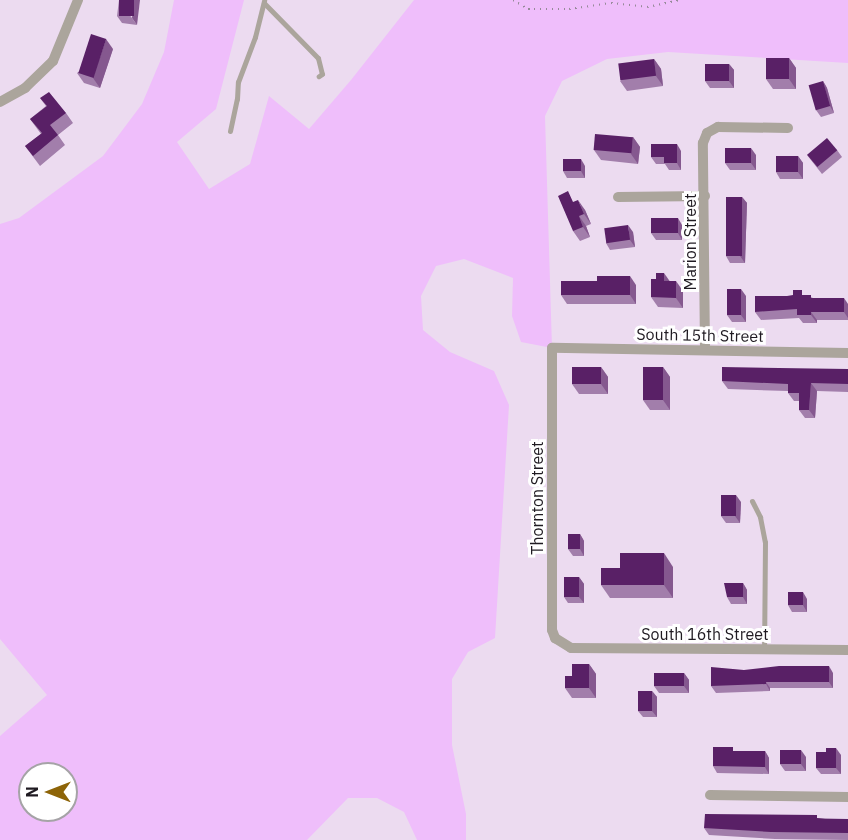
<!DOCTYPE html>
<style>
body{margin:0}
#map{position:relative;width:848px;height:840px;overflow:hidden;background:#ecdbf0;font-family:"IBM Plex Sans",sans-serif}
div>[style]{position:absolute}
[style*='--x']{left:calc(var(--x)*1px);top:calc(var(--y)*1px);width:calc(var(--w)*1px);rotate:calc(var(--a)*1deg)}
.green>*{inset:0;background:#efbefb}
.path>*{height:1.5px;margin-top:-0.75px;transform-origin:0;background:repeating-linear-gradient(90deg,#968a99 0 1.5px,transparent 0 6px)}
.service>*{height:5px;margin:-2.5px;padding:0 2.5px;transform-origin:2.5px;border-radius:2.5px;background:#aba59c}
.minor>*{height:10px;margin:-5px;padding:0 5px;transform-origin:5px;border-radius:5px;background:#aba59c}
.wall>*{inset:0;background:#a27eab}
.shaded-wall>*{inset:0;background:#85588f}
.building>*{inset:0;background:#592066;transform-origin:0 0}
span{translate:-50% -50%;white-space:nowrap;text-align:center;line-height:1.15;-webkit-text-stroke:6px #fff;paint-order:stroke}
.street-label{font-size:16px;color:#1f1a21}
.north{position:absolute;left:18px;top:762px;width:60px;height:60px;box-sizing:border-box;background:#fff;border:2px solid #a5a3a6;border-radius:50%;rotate:270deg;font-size:16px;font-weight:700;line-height:24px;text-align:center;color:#1f1a21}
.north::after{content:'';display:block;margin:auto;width:21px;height:27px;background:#8d6408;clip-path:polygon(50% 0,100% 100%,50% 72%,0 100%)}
</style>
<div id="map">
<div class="green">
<div style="clip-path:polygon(evenodd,174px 0,244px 0,216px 109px,177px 142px,209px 189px,250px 164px,269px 96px,309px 129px,351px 80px,414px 0,848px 0,848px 63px,668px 52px,607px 59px,562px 81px,545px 116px,552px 348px,521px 342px,512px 316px,513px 278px,464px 259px,436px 266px,421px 296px,423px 330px,450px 352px,494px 371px,509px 405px,495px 638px,468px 652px,452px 679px,452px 745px,466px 814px,466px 840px,417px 840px,404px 812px,377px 798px,348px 798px,307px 840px,0 840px,0 736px,47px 695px,0 639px,0 224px,19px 218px,103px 156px,142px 104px,164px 52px,174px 0,30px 774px,66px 774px,66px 810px,30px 810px,30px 774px)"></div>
</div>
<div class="path">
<div style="--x:513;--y:0;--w:17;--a:31"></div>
<div style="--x:528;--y:9;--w:41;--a:0"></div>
<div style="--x:569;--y:9;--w:42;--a:-8.1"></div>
<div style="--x:611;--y:3;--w:36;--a:6"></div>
<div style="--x:647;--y:7;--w:34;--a:-12"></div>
</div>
<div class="service">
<div style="--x:264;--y:3;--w:77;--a:45.5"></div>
<div style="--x:318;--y:58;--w:16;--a:76"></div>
<div style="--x:322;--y:74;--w:4;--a:146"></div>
<div style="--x:230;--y:131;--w:33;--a:-78"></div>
<div style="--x:237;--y:99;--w:17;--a:-87"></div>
<div style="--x:238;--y:82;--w:48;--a:-69.3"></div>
<div style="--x:255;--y:37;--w:38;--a:-76"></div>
<div style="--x:752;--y:501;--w:18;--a:63"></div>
<div style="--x:760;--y:517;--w:25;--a:79"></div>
<div style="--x:765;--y:542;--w:107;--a:90.5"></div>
</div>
<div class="minor">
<div style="--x:0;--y:102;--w:29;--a:-29"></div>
<div style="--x:25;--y:88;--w:39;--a:-44"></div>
<div style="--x:53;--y:61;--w:66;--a:-67.7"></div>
<div style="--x:618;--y:197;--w:87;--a:-0.7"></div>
<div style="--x:705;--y:350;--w:207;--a:-90.6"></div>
<div style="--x:703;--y:143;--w:11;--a:-68"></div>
<div style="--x:707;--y:133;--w:13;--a:-29"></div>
<div style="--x:718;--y:127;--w:70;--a:0.8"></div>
<div style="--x:848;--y:353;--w:296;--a:-179"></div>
<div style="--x:552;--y:348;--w:282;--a:90"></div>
<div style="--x:552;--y:630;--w:9;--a:69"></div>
<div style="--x:555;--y:638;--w:19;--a:32"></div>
<div style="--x:571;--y:648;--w:277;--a:0.4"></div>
<div style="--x:710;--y:795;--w:138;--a:0.8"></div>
</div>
<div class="wall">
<div style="clip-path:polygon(119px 0,137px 25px,122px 23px,117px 16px)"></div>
<div style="clip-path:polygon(113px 49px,100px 88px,84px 83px,77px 73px)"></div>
<div style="clip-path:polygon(789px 58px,796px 68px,796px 89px,773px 89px,766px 79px)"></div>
<div style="clip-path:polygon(654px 59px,661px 69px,663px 86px,627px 91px,620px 81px)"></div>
<div style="clip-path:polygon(729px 64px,734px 70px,734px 88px,710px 88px,705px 81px)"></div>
<div style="clip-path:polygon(823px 81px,827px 88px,834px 113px,821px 117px,816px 110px)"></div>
<div style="clip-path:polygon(40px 98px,66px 113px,73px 123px,58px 135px,65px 145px,40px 166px,25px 146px,41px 134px,30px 119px,46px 106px)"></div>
<div style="clip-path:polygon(633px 137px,640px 147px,638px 164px,601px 160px,594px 150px)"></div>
<div style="clip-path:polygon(837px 150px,842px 157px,822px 174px,807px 155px)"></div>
<div style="clip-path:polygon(681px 151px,681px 170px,669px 170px,665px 164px,656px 164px,651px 157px)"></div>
<div style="clip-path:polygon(756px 155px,756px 170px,730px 170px,725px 163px)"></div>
<div style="clip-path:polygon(798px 156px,803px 163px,803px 179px,780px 179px,776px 172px)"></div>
<div style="clip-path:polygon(585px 166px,585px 178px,567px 178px,563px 171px)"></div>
<div style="clip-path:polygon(742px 197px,747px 203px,745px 263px,730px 263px,726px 256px)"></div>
<div style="clip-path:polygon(575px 201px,585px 210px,591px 224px,586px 226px,590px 237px,580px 241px,573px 231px)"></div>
<div style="clip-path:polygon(682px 225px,682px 240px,656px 240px,651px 233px)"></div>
<div style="clip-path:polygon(633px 232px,635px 247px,610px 250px,606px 243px)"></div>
<div style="clip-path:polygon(670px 281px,683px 291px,683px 308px,658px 307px,651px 297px)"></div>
<div style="clip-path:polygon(636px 285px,636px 304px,567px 304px,561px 295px)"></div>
<div style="clip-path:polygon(806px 295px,813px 298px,848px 304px,848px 320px,817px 320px,817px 323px,803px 323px,799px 318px,761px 320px,755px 312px)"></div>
<div style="clip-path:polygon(746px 296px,746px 322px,732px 322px,727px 315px)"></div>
<div style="clip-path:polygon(601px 367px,608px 377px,608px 394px,579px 394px,572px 384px)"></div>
<div style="clip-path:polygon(663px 367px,670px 377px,670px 410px,650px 410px,643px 400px)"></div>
<div style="clip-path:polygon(848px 369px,848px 392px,817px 391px,815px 418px,805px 418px,799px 410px,799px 401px,794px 401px,788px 393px,788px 391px,728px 389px,722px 381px)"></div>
<div style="clip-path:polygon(741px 502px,740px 523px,726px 523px,721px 516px)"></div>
<div style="clip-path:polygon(580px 534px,584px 541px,584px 556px,573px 556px,568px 549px)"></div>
<div style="clip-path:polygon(673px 567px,673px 598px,610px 598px,601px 585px,620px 568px)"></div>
<div style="clip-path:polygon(579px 577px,584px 584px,584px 603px,568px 603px,564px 597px)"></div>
<div style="clip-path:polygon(743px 583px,747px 590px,747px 604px,731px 604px,727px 597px)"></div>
<div style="clip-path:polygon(807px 599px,807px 612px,792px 612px,788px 605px)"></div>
<div style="clip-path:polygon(589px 664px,596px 674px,596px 698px,572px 698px,565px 688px,572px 676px)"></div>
<div style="clip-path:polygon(744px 670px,833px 673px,833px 688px,770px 688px,770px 691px,716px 693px,711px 686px)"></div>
<div style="clip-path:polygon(684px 673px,689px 680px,689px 693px,659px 693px,654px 686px)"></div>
<div style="clip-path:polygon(652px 691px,657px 697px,657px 717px,643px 717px,638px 711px)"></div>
<div style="clip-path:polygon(736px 751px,765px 751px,769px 758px,769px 774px,717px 773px,713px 766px)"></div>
<div style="clip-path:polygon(826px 752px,841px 755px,841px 774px,821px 774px,816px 768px)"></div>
<div style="clip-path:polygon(806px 757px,806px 771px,785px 771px,780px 764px)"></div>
<div style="clip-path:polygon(819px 818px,848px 819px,848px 840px,775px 839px,709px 835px,704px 828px)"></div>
</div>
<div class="shaded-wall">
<div style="clip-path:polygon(134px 0,140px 0,137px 25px,132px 18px)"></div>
<div style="clip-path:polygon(106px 39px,113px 49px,100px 88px,93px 78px)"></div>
<div style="clip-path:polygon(789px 58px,796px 68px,796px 89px,789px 79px)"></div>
<div style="clip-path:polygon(654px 59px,661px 69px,663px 86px,656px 76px)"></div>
<div style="clip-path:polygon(729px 64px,734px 70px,734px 88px,729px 81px)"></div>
<div style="clip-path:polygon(823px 81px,827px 88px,834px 113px,830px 106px)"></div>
<div style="clip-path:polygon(633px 137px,640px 147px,638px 164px,631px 154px)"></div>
<div style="clip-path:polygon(677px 144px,681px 151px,681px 170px,677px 163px)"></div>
<div style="clip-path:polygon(751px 148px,756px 155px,756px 170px,751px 163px)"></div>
<div style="clip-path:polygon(798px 156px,803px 163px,803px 179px,798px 172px)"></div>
<div style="clip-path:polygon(581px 159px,585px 166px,585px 178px,581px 171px)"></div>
<div style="clip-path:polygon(742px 197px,747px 203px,745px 263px,740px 256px)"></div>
<div style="clip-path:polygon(578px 200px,585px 210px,591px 224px,584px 214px)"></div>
<div style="clip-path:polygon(579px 216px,586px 226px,590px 237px,583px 227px)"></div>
<div style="clip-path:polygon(678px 218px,682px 225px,682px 240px,678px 233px)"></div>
<div style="clip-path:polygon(628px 225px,633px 232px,635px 247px,630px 240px)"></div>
<div style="clip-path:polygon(664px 273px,671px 283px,664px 281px)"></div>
<div style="clip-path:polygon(630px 276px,636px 285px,636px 304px,630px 295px)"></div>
<div style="clip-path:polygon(676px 281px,683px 291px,683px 308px,676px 298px)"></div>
<div style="clip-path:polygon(741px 289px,746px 296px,746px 322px,741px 315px)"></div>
<div style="clip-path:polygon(844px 298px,848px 304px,848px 318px,844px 312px)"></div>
<div style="clip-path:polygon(811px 312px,817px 320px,817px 323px,811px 315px)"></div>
<div style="clip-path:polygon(601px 367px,608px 377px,608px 394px,601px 384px)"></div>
<div style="clip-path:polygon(663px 367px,670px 377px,670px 410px,663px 400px)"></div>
<div style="clip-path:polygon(811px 383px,817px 391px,815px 418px,809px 410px)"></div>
<div style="clip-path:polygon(736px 495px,741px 502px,740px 523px,735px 516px)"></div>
<div style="clip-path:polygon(580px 534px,584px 541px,584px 556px,580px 549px)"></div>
<div style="clip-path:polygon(664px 553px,673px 567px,673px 598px,664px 585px)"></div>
<div style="clip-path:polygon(579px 577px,584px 584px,584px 603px,579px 597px)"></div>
<div style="clip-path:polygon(743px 583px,747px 590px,747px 604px,743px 597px)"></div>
<div style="clip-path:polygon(803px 592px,807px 599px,807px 612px,803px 605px)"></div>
<div style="clip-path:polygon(589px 664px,596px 674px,596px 698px,589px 688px)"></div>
<div style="clip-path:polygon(829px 666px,833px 673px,833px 688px,829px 682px)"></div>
<div style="clip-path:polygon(684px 673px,689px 680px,689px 693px,684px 686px)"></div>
<div style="clip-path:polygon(766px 682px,770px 688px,770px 691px,766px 684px)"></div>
<div style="clip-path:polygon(652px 691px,657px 697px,657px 717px,652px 711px)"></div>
<div style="clip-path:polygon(836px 748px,841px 755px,841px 774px,836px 768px)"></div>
<div style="clip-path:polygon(801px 750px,806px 757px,806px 771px,801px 764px)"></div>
<div style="clip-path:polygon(765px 751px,769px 758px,769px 774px,765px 767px)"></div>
</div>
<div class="building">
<div style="left:119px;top:0;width:15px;height:16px"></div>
<div style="left:91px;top:34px;width:16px;height:41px;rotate:18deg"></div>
<div style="left:766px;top:58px;width:23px;height:21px"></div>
<div style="left:654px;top:59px;width:17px;height:36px;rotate:83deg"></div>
<div style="left:705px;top:64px;width:24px;height:17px"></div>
<div style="left:823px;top:81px;width:26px;height:15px;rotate:74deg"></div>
<div style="clip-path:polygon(49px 92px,66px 113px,50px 125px,58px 135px,33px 156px,25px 146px,42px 133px,30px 119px,47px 106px,40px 98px)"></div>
<div style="left:595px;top:134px;width:38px;height:16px;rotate:5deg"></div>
<div style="left:827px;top:138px;width:16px;height:26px;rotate:50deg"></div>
<div style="clip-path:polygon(651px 144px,677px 144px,677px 163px,664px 163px,664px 157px,651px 157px)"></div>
<div style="left:725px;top:148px;width:26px;height:15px"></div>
<div style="left:776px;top:156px;width:22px;height:16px"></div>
<div style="left:563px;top:159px;width:18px;height:12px"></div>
<div style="clip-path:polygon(568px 191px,573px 202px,578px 200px,584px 214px,579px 216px,583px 227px,573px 231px,558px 196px)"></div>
<div style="left:726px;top:197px;width:16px;height:59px"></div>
<div style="left:651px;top:218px;width:27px;height:15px"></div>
<div style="left:628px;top:225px;width:15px;height:24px;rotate:82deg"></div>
<div style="clip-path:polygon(656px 273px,664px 273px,664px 281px,676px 281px,676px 298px,651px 297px,651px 279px,656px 279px)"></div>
<div style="clip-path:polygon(597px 276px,630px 276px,630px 295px,561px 295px,561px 281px,597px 281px)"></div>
<div style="left:727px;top:289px;width:14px;height:26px"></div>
<div style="clip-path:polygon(793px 290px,802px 290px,802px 295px,811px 295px,811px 298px,844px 298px,844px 312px,811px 312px,811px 315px,797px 315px,797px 309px,755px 312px,755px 296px,787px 296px,793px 295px)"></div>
<div style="left:572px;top:367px;width:29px;height:17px"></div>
<div style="left:643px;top:367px;width:20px;height:33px"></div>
<div style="clip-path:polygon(722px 367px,848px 369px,848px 384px,811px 383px,809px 410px,799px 410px,799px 393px,788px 393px,788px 384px,722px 381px)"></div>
<div style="left:721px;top:495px;width:15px;height:21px"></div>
<div style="left:568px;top:534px;width:12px;height:15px"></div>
<div style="clip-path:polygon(620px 553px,664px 553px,664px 585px,601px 585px,601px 568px,620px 568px)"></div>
<div style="left:564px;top:577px;width:15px;height:20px"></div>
<div style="clip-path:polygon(724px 583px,743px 583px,743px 597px,727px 597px)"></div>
<div style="left:788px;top:592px;width:15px;height:13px"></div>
<div style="clip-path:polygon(572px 664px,589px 664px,589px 688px,565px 688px,565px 676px,572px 676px)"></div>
<div style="clip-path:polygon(779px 666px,829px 666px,829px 682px,766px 682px,766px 684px,711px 686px,711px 667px,744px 670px)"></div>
<div style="left:654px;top:673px;width:30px;height:13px"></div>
<div style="left:638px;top:691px;width:14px;height:20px"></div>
<div style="clip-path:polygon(713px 747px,733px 747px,733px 751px,765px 751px,765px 767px,713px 766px)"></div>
<div style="clip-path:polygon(826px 748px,836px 748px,836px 768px,816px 768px,816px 752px,826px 752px)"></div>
<div style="left:780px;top:750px;width:21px;height:14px"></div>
<div style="clip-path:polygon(705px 814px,817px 815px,817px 818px,825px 819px,848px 819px,848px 833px,771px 832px,704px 828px)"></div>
</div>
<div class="street-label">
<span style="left:690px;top:242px;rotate:-90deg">Marion Street</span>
<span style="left:700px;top:335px;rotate:1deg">South 15th Street</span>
<span style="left:537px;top:498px;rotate:-90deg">Thornton Street</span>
<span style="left:705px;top:634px">South 16th Street</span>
</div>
<div class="north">N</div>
</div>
